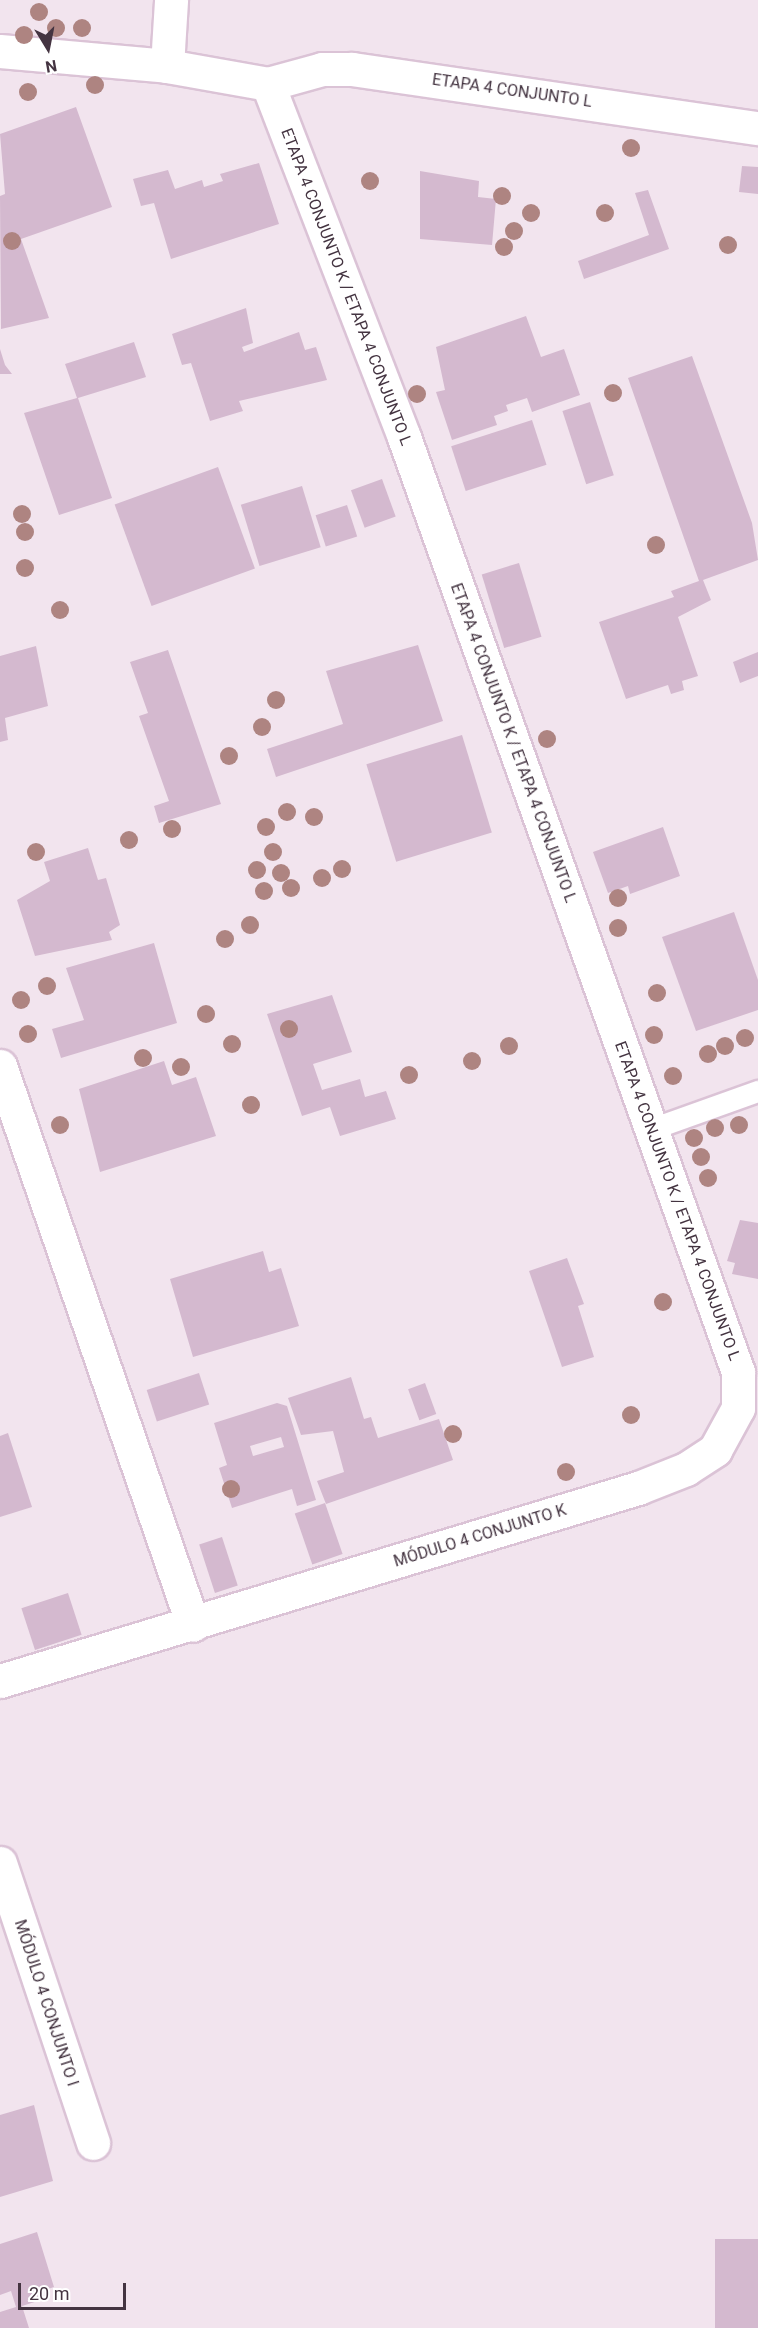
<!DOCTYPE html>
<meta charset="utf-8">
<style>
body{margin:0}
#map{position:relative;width:758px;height:2328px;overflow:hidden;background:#f2e4ee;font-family:Roboto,sans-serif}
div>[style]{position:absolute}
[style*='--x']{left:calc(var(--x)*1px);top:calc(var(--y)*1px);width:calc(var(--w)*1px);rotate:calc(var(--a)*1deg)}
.building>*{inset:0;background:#d4b9cf;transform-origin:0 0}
.roads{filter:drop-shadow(2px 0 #dbc3d6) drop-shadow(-2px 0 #dbc3d6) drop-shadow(0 2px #dbc3d6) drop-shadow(0 -2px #dbc3d6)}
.service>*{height:21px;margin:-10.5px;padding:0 10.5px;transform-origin:10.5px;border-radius:10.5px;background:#fff}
.minor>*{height:33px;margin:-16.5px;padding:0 16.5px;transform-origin:16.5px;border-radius:16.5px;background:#fff}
.trees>*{width:18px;height:18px;margin:-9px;border-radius:50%;background:#ae8481}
span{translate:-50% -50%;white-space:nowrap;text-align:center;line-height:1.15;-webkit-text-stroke:6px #fff;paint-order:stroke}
.street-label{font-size:16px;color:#443441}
.north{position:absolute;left:18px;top:18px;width:60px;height:60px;-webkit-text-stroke:4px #fff;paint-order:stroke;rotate:170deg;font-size:16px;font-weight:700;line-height:24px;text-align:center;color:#443441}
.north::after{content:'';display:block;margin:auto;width:21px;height:27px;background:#443441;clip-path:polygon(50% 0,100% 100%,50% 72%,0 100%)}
.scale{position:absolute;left:18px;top:2283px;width:108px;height:27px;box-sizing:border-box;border:3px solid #443441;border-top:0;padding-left:8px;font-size:18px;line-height:21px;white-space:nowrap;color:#443441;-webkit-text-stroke:4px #fff;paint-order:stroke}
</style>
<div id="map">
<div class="building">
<div style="clip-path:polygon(76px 107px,112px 207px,21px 239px,49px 318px,1px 329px,0 196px,5px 194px,0 134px)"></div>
<div style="clip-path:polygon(259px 163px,279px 224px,171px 259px,154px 203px,141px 206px,133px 179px,168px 170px,175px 189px,202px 180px,204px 187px,223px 181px,220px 174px)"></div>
<div style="clip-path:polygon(742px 166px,758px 167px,758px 194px,739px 192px)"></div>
<div style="clip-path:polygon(420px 171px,479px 181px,478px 197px,496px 199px,492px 245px,420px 239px)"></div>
<div style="clip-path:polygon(648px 190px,669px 249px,584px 279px,578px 261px,649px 235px,635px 193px)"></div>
<div style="clip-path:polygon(246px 308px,253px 343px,242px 347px,244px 352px,299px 332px,305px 350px,316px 347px,327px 380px,239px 401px,243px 411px,210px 421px,191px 363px,182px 365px,172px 334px)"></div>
<div style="clip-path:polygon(526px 316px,541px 357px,564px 349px,580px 395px,532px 412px,527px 398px,506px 405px,508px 411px,494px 416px,497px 425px,452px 440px,436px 392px,445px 390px,436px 347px)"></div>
<div style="clip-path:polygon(134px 342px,146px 377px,78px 398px,112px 498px,59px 515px,24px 413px,77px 398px,65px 364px)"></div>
<div style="clip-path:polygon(0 349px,5px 365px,12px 374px,0 374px)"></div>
<div style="clip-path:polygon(692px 356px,752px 523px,758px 560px,703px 580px,711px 600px,678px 617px,698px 676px,682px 681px,684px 690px,671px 694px,668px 685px,626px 699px,599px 622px,674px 597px,671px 591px,699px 581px,628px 378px)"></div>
<div style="left:590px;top:402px;width:77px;height:29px;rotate:72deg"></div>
<div style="left:532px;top:420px;width:47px;height:85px;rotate:72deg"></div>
<div style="left:218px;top:467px;width:108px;height:110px;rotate:70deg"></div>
<div style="left:382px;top:479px;width:40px;height:33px;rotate:70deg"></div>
<div style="left:302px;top:486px;width:64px;height:64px;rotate:73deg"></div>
<div style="left:347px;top:505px;width:33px;height:33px;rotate:72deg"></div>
<div style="left:519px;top:563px;width:77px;height:39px;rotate:73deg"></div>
<div style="clip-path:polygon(418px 645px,443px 721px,276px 777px,267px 749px,343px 724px,326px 671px)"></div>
<div style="clip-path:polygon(36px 646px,48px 706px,5px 718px,8px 740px,0 742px,0 656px)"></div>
<div style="clip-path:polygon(168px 650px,221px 804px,159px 823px,154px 806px,169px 801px,139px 716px,148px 713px,130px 662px)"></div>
<div style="clip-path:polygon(758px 652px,758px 676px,740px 683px,733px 662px)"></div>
<div style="left:462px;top:735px;width:102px;height:100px;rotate:73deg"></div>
<div style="clip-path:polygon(663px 827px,680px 876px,630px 894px,628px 886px,608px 893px,593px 852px)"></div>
<div style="clip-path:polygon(88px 848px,98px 880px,106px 878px,120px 925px,109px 932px,112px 940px,35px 956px,17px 900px,50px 881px,44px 862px)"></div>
<div style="clip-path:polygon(734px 912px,758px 980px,758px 1010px,696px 1031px,662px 937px)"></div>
<div style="clip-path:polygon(154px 943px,177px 1023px,61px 1058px,52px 1029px,84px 1020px,66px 968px)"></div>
<div style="clip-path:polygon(332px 995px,352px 1052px,313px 1064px,322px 1090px,360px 1079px,365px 1097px,386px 1091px,396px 1119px,340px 1136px,330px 1107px,302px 1116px,267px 1014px)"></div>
<div style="clip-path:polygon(164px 1061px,172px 1085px,196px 1077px,216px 1136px,100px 1172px,79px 1089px)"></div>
<div style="clip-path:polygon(740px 1220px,758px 1223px,758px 1279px,732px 1274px,735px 1263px,727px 1261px)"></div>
<div style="clip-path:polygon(263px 1251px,269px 1272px,281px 1268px,299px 1326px,193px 1357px,170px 1279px)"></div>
<div style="clip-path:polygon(567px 1258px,584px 1304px,578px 1306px,594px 1357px,562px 1367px,529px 1271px)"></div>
<div style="left:199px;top:1373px;width:33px;height:55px;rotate:72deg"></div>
<div style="clip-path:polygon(351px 1377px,364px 1419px,371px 1417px,378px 1438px,439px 1419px,453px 1460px,326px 1504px,317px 1481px,344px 1472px,333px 1431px,301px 1435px,288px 1398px)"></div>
<div style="left:425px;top:1383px;width:33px;height:18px;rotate:70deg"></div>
<div style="clip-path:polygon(evenodd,277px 1403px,287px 1406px,316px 1500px,297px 1506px,292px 1489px,232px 1508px,219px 1468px,227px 1465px,214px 1423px,277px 1403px,281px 1437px,284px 1447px,253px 1456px,250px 1446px,281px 1437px)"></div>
<div style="clip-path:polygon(8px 1433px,32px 1507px,0 1517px,0 1436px)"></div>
<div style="left:325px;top:1503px;width:54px;height:32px;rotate:71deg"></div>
<div style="left:222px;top:1537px;width:51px;height:24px;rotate:72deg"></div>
<div style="left:68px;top:1593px;width:44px;height:49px;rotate:72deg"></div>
<div style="clip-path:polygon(34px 2105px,53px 2181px,0 2197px,0 2115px)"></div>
<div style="clip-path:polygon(37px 2232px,54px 2287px,42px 2291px,44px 2299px,22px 2306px,29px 2328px,0 2328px,0 2312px,16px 2307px,11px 2291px,0 2295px,0 2244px)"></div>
<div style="left:715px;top:2239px;width:43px;height:89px"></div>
</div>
<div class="roads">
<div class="service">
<div style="--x:651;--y:1129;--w:114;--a:-19.6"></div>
</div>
<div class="minor">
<div style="--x:0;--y:51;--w:168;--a:5.1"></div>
<div style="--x:167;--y:66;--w:103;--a:10.1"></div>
<div style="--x:268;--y:84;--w:56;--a:-15.5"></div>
<div style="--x:322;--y:69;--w:30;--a:0"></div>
<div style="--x:352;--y:69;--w:410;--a:8.3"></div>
<div style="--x:167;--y:66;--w:66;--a:-86.5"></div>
<div style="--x:0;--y:1066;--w:591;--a:70.95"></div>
<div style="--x:0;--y:1681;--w:667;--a:-16.83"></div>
<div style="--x:638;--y:1488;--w:52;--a:-21.6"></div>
<div style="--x:686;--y:1469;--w:35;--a:-33"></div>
<div style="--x:715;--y:1450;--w:48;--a:-61.3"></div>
<div style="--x:738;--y:1408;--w:36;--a:-90"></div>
<div style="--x:738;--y:1372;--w:993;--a:-109.66"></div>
<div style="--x:404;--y:437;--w:378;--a:-111.1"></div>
<div style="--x:0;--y:1863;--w:295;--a:71.6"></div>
</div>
</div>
<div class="trees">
<div style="left:39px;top:12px"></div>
<div style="left:56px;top:28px"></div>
<div style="left:82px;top:28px"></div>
<div style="left:24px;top:35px"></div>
<div style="left:95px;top:85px"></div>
<div style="left:28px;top:92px"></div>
<div style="left:631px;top:148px"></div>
<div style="left:370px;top:181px"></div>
<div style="left:502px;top:196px"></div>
<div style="left:531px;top:213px"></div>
<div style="left:605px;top:213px"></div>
<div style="left:514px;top:231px"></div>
<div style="left:12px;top:241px"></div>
<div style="left:728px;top:245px"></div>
<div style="left:504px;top:247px"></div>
<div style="left:613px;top:393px"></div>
<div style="left:417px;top:394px"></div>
<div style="left:22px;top:514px"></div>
<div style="left:25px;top:532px"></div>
<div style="left:656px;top:545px"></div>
<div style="left:25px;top:568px"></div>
<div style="left:60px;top:610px"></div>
<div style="left:276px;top:700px"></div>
<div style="left:262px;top:727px"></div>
<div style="left:547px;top:739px"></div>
<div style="left:229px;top:756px"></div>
<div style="left:287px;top:812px"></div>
<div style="left:314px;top:817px"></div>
<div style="left:266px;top:827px"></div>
<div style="left:172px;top:829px"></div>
<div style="left:129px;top:840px"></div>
<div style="left:36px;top:852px"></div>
<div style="left:273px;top:852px"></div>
<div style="left:342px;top:869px"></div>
<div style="left:257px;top:870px"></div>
<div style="left:281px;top:873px"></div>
<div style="left:322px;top:878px"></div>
<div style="left:291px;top:888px"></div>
<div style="left:264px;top:891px"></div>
<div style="left:618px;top:898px"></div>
<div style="left:250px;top:925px"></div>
<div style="left:618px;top:928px"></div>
<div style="left:225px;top:939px"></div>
<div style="left:47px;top:986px"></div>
<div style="left:657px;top:993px"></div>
<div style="left:21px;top:1000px"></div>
<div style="left:206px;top:1014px"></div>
<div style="left:289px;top:1029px"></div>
<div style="left:28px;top:1034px"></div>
<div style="left:654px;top:1035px"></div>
<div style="left:745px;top:1038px"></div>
<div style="left:232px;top:1044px"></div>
<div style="left:509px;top:1046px"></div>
<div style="left:725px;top:1046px"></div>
<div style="left:708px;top:1054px"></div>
<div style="left:143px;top:1058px"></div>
<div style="left:472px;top:1061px"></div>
<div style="left:181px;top:1067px"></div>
<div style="left:409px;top:1075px"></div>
<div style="left:673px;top:1076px"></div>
<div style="left:251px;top:1105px"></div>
<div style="left:60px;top:1125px"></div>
<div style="left:739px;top:1125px"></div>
<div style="left:715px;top:1128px"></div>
<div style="left:694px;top:1138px"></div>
<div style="left:701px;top:1157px"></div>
<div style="left:708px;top:1178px"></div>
<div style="left:663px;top:1302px"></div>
<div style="left:631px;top:1415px"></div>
<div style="left:453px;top:1434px"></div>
<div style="left:566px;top:1472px"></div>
<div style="left:231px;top:1489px"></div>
</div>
<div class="street-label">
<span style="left:512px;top:91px;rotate:8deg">ETAPA 4 CONJUNTO L</span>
<span style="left:346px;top:287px;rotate:69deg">ETAPA 4 CONJUNTO K / ETAPA 4 CONJUNTO L</span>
<span style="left:513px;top:743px;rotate:70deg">ETAPA 4 CONJUNTO K / ETAPA 4 CONJUNTO L</span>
<span style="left:677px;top:1201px;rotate:70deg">ETAPA 4 CONJUNTO K / ETAPA 4 CONJUNTO L</span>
<span style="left:480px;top:1536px;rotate:-17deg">MÓDULO 4 CONJUNTO K</span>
<span style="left:46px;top:2003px;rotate:72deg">MÓDULO 4 CONJUNTO I</span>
</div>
<div class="north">N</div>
<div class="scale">20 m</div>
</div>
